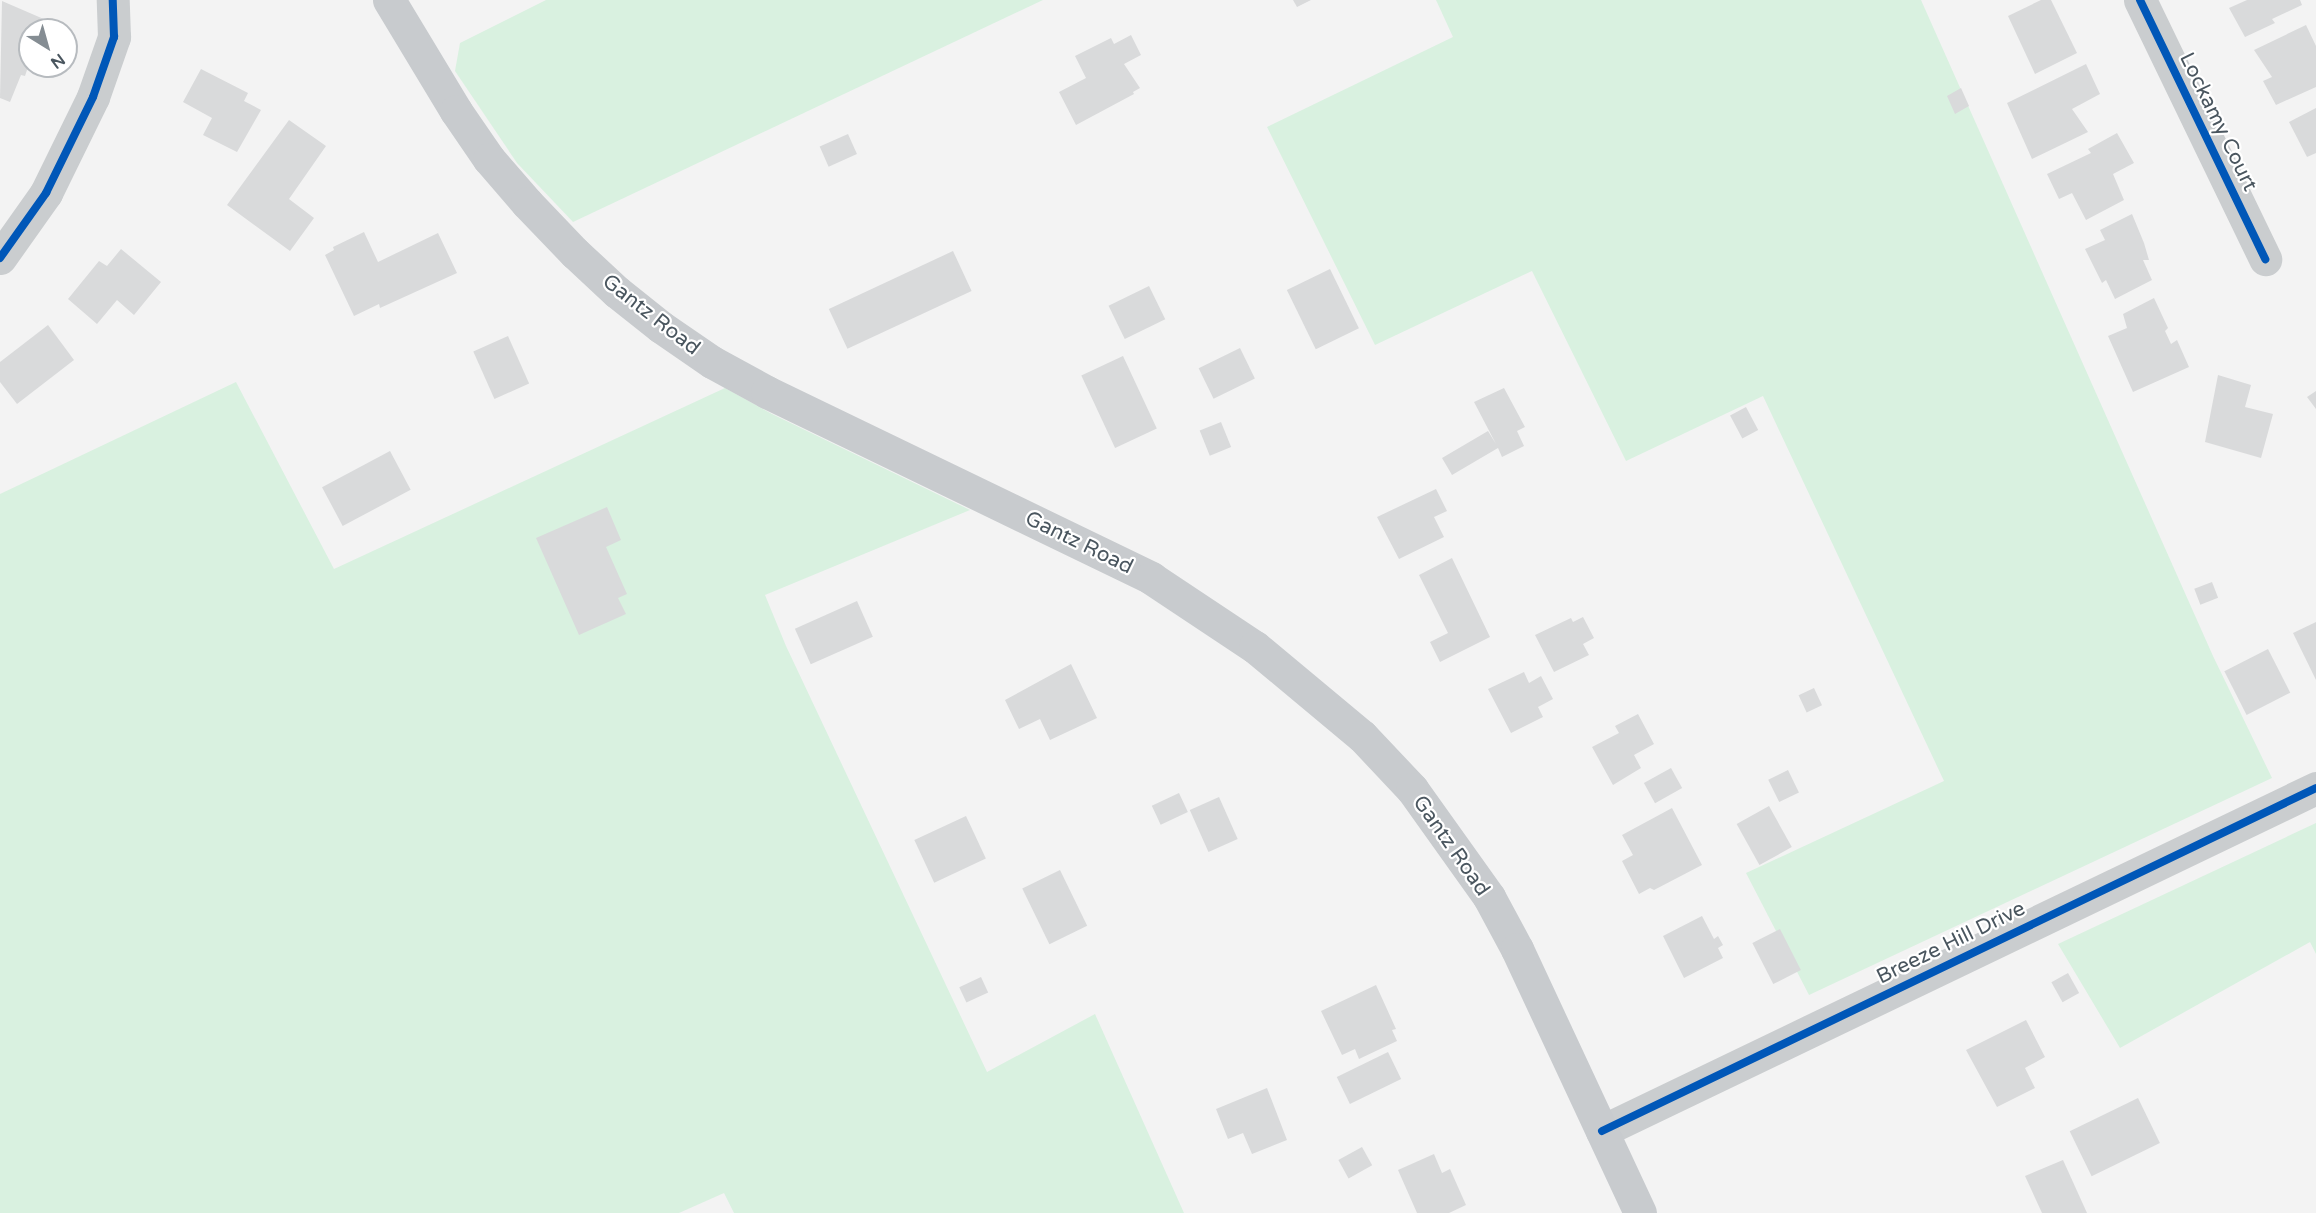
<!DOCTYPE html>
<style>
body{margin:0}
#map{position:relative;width:2316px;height:1213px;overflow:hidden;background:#f3f3f3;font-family:"Varela Round",sans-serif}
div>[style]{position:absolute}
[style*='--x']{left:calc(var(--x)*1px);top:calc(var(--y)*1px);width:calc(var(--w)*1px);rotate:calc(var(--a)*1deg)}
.green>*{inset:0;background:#d9f1e0}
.building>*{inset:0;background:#d9dadb;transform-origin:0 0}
.minor>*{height:33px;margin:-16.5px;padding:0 16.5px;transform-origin:16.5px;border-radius:16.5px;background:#cacdcf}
.major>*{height:33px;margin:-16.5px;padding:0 16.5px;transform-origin:16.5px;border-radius:16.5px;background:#c8cbce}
.cycleway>*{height:8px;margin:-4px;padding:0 4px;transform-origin:4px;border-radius:4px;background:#0057b8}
span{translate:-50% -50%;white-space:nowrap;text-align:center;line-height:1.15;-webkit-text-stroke:4.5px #fff;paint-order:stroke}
.street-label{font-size:21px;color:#4a565f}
.north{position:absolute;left:18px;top:18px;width:60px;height:60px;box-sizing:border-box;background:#fff;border:2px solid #b7bbbf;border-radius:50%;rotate:143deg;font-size:16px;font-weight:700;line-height:24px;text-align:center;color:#4a565f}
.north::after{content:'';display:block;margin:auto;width:21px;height:27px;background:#858d93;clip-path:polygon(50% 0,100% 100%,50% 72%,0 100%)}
</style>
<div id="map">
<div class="green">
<div style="clip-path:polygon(546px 0,1043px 0,573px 222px,517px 163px,455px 71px,460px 43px)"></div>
<div style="clip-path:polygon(1436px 0,1921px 0,2213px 656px,2272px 778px,1809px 995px,1746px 873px,1944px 781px,1763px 396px,1626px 461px,1532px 271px,1375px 345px,1267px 127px,1453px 37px)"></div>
<div style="clip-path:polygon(236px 382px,334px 569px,725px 388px,772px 414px,970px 510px,765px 595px,786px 646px,987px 1072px,1095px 1014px,1184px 1213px,734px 1213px,724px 1193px,679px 1213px,0 1213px,0 494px)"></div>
<div style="clip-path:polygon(2316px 823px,2316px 954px,2310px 942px,2120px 1048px,2058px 944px)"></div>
</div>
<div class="building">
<div style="clip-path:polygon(1293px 0,1311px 0,1297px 7px)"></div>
<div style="clip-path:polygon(2041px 0,2051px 0,2077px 53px,2035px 74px,2008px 16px)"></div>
<div style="clip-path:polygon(2247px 0,2300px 0,2302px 5px,2272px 19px,2275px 23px,2245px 37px,2229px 8px)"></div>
<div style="clip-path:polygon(2px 1px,46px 20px,42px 30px,30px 30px,30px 61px,25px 76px,21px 75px,10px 102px,0 98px)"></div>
<div style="clip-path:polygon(2306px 25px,2316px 46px,2316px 87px,2276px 105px,2263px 81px,2272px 77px,2254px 50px)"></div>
<div style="clip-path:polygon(1131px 35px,1141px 55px,1124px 64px,1140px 88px,1133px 92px,1134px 94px,1076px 125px,1059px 92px,1086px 78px,1075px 56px,1111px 38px,1114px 44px)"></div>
<div style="clip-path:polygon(2086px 64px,2100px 94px,2072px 109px,2088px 132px,2032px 159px,2007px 103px)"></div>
<div style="clip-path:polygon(201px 69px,248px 93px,244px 101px,261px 110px,237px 152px,203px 135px,212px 118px,183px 102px)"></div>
<div style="clip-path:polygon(1961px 88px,1969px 106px,1955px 114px,1947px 96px)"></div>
<div style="clip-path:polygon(2316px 108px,2316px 153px,2307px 157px,2289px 122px)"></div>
<div style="clip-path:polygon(289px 120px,326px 146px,289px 199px,314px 218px,290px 251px,227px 205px)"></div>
<div style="clip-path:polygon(2117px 133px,2134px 163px,2113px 174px,2124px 200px,2086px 220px,2072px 193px,2059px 199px,2047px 174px,2091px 153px,2088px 149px)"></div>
<div style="left:848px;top:134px;width:22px;height:31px;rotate:66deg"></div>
<div style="clip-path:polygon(2132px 214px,2144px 243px,2149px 260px,2143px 260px,2152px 280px,2115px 299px,2106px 280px,2102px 283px,2085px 249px,2105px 240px,2100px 230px)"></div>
<div style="clip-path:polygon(364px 232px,378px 262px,438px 233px,457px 273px,380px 308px,379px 304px,354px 316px,325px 255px,334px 250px,333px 247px)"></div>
<div style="clip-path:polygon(121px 249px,161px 282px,134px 315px,117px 300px,97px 324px,68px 299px,99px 261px,107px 266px)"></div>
<div style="left:953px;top:251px;width:44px;height:137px;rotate:65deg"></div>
<div style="left:1330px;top:269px;width:66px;height:48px;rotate:64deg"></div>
<div style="left:1149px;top:286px;width:37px;height:45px;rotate:64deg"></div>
<div style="clip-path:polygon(2154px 298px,2168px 328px,2165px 331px,2171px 344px,2177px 340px,2189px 367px,2133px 392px,2108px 336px,2127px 328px,2123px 314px)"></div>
<div style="clip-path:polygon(48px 325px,74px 360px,17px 404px,0 382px,0 362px)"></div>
<div style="left:508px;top:336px;width:52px;height:38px;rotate:66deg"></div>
<div style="left:1240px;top:348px;width:34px;height:46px;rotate:64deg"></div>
<div style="left:1123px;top:356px;width:80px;height:46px;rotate:65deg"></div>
<div style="clip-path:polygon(2218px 375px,2251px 385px,2245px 407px,2273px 414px,2261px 458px,2205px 442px)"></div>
<div style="clip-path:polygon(1504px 388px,1525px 427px,1517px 431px,1524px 446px,1502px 457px,1498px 448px,1452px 475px,1442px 458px,1488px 431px,1496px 444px,1474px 402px)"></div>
<div style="clip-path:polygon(2316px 391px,2316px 409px,2307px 397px)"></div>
<div style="left:1746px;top:407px;width:26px;height:18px;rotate:62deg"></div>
<div style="left:1221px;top:422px;width:27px;height:23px;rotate:68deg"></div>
<div style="left:390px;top:451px;width:44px;height:77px;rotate:62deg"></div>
<div style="clip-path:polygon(1436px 489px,1447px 511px,1434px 517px,1444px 537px,1399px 559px,1377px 517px)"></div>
<div style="clip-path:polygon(607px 507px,621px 540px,606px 547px,627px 594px,618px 598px,626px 614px,579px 635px,536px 538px)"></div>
<div style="clip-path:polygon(1452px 558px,1490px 637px,1440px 662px,1430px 642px,1448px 633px,1419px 575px)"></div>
<div style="left:2212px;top:582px;width:17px;height:19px;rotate:69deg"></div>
<div style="left:857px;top:601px;width:39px;height:68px;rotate:66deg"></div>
<div style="clip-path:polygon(1583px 617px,1594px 638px,1583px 644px,1589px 655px,1554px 672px,1535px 635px,1571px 618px,1573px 622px)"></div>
<div style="clip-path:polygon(2316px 622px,2316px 680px,2293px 633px)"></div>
<div style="left:2268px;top:649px;width:49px;height:49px;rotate:63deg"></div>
<div style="clip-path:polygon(1071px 664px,1097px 718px,1050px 740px,1040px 719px,1019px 729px,1005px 700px)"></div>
<div style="clip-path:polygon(1524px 672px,1529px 683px,1541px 676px,1553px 699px,1538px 707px,1543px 717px,1511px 733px,1488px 689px)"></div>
<div style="left:1814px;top:688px;width:19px;height:17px;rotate:65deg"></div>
<div style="clip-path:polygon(1638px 714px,1654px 744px,1634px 755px,1641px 768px,1613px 785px,1592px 747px,1619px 733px,1615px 726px)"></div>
<div style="left:1671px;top:768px;width:23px;height:31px;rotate:61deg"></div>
<div style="left:1788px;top:770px;width:25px;height:22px;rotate:64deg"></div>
<div style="left:1179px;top:793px;width:21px;height:30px;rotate:65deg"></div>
<div style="left:1219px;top:797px;width:46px;height:32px;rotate:66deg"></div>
<div style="left:1769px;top:806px;width:47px;height:37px;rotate:61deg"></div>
<div style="clip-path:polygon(1672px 808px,1702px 865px,1654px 890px,1650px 888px,1639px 894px,1622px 861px,1633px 855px,1622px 835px)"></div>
<div style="left:966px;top:816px;width:47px;height:57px;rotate:65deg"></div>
<div style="left:1060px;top:870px;width:62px;height:42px;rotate:64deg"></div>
<div style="clip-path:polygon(1702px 916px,1714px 939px,1718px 936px,1723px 945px,1718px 948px,1723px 958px,1684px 978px,1663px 936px)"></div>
<div style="left:1780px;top:929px;width:46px;height:31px;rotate:63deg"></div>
<div style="left:2068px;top:973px;width:23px;height:19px;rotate:61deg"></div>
<div style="left:981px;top:977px;width:17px;height:24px;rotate:65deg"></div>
<div style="clip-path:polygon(1376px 985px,1396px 1029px,1392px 1030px,1397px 1041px,1359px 1059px,1355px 1049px,1342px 1055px,1321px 1011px)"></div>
<div style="clip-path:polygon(2026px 1020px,2045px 1057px,2025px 1068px,2035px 1088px,1997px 1107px,1966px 1050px)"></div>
<div style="left:1388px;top:1052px;width:30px;height:57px;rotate:64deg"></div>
<div style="clip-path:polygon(1267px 1088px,1287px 1140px,1252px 1154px,1243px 1133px,1228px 1139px,1216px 1109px)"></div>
<div style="left:2138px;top:1098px;width:50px;height:76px;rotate:64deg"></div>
<div style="left:1362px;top:1147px;width:21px;height:27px;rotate:61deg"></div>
<div style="clip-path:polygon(1434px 1154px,1442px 1173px,1450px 1169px,1466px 1205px,1449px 1213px,1417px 1213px,1398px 1170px)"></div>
<div style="clip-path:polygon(2063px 1160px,2087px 1213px,2042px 1213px,2025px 1176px)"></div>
</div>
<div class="minor">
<div style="--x:2140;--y:0;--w:288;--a:64.2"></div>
<div style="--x:0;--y:258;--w:80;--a:-54.7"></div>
<div style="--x:46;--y:193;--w:107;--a:-63.9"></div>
<div style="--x:93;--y:97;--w:64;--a:-70.7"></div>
<div style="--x:114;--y:37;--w:37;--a:-92"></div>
<div style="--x:1602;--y:1131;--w:792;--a:-25.66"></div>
</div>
<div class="major">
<div style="--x:389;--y:0;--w:130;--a:58.9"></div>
<div style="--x:456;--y:111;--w:58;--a:55.5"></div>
<div style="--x:489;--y:159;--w:58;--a:49.2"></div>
<div style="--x:527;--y:203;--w:69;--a:46.2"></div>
<div style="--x:575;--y:253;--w:57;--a:42.9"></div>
<div style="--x:617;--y:292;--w:56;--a:38.5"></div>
<div style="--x:661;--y:327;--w:62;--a:34.5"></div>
<div style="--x:712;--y:362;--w:63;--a:28.6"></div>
<div style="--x:767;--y:392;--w:427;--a:25.8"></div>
<div style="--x:1151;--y:578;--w:125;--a:33.6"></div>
<div style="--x:1255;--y:647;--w:139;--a:39.8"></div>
<div style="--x:1362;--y:736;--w:73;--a:46.7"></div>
<div style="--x:1412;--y:789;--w:133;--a:54.5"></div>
<div style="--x:1489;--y:897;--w:59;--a:61.7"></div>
<div style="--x:1517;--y:949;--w:291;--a:65"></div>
</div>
<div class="cycleway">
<div style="--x:2140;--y:0;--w:288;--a:64.2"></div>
<div style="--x:0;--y:258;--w:80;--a:-54.7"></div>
<div style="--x:46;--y:193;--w:107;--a:-63.9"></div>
<div style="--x:93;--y:97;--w:64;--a:-70.7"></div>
<div style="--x:114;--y:37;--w:37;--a:-92"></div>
<div style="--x:1602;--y:1131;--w:792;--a:-25.66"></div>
</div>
<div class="street-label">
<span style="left:2218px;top:122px;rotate:64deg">Lockamy Court</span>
<span style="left:651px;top:315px;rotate:38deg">Gantz Road</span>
<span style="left:1079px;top:543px;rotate:26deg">Gantz Road</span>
<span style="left:1451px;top:846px;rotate:55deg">Gantz Road</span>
<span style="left:1951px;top:943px;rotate:-26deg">Breeze Hill Drive</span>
</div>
<div class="north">N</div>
</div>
